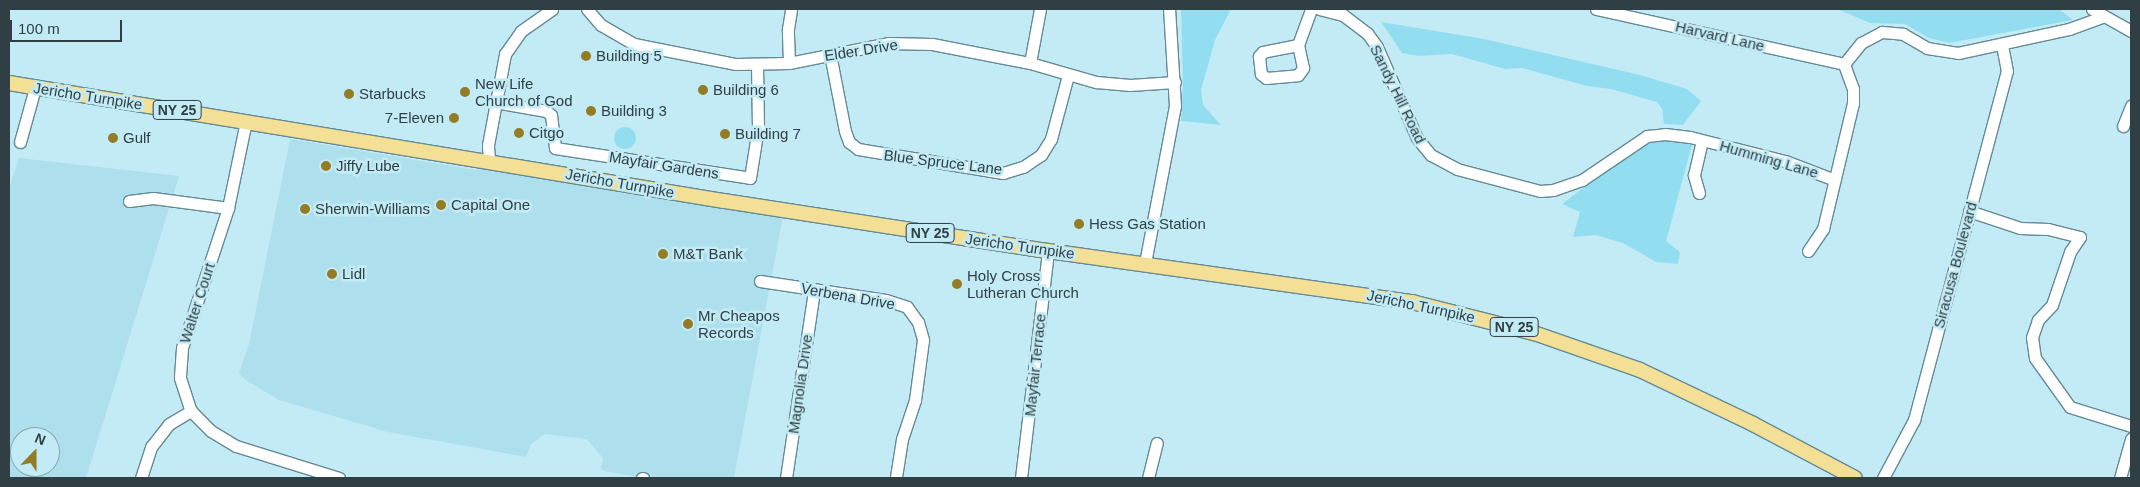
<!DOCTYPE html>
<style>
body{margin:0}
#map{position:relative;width:2140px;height:487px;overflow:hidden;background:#c3ebf6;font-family:Arial,sans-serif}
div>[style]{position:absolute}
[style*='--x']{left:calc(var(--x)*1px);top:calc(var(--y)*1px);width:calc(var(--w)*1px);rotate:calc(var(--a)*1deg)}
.built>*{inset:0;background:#aedfed}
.green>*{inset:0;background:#93ddf1}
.round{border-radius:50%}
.roads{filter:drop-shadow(1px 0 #658a94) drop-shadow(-1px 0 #658a94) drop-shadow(0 1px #658a94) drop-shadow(0 -1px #658a94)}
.minor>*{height:11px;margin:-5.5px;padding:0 5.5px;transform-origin:5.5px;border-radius:5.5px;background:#fff}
.major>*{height:14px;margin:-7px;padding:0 7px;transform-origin:7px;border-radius:7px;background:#f3e096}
.dots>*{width:14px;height:14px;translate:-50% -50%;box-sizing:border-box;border:2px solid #c3ebf6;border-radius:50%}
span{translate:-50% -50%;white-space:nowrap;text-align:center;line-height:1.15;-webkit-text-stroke:5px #c3ebf6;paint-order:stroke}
.shield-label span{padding:1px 4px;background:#c3ebf6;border:1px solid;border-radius:4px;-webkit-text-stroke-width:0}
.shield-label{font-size:14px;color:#2f3f43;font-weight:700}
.street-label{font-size:15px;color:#2f3f43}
.poi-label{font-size:15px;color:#2f3f43}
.left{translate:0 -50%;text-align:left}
.right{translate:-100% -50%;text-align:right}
.frame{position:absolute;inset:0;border:10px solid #2f3f43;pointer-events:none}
.north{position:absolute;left:10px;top:427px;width:50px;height:50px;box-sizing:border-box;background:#c3ebf6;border:1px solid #88a6ae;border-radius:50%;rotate:22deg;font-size:14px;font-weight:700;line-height:20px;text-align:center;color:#2f3f43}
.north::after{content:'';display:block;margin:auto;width:18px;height:22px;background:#937c23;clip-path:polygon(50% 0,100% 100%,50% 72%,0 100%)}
.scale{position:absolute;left:10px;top:20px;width:112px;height:22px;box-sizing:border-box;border:2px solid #2f3f43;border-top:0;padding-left:6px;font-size:15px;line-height:18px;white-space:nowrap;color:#2f3f43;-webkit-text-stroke:4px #c3ebf6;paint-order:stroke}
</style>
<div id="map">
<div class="built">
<div style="clip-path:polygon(290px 139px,475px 170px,510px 164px,784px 210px,734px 478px,644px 478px,604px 471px,601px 469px,603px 458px,587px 439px,545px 434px,531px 444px,526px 457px,388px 432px,279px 400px,244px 379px,239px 373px,249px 344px)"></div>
<div style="clip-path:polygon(evenodd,19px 158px,179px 176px,86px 478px,9px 478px,9px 188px,19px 158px,20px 437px,50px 437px,50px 467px,20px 467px,20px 437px)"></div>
</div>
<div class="green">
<div style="clip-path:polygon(1181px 9px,1231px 9px,1215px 40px,1201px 90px,1203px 105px,1221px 125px,1181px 121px,1183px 82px)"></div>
<div style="clip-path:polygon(1837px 9px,2059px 9px,2073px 20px,1949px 43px,1929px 38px,1905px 24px,1870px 23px)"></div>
<div style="clip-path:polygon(1381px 22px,1484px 39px,1640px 75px,1687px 89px,1701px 101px,1683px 125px,1664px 124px,1662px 109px,1657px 102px,1611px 89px,1587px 86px,1522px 68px,1505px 69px,1452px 54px,1418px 56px,1402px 53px)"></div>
<div class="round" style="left:614px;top:127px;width:22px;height:22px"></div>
<div style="clip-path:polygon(1667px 138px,1692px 145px,1666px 241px,1680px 252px,1678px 264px,1656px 262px,1623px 243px,1596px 235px,1573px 237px,1580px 212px,1562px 204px,1638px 146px)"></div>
</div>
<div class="roads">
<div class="minor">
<div style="--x:587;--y:9;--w:21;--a:49"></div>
<div style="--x:601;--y:25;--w:38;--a:30"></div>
<div style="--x:634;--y:44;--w:104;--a:11.1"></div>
<div style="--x:736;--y:64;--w:53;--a:-1.1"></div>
<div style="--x:789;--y:63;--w:101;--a:-11.4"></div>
<div style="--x:888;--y:43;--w:44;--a:1.3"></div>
<div style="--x:932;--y:44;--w:100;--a:11"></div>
<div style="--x:1030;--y:63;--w:69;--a:16.1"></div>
<div style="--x:1096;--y:82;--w:34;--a:5"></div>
<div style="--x:1130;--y:85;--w:45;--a:-3.8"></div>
<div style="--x:1319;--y:9;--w:25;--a:14"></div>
<div style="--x:1343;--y:15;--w:30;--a:37"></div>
<div style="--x:1367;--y:33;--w:17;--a:54"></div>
<div style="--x:1377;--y:47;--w:99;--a:66.3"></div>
<div style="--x:1417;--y:138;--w:22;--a:51"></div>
<div style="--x:1431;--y:155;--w:30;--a:28"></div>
<div style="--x:1457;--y:169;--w:86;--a:14.8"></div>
<div style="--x:1540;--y:191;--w:13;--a:-4"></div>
<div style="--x:1553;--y:190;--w:31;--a:-19"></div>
<div style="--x:1582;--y:180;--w:78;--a:-34.1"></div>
<div style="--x:1647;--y:136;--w:18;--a:-6"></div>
<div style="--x:1665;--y:134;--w:25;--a:7"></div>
<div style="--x:1690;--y:137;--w:98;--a:14.2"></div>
<div style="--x:1785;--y:161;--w:53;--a:20.8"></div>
<div style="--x:1596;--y:9;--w:254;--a:12.5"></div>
<div style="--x:2092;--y:9;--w:45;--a:29.4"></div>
<div style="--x:1298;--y:45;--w:36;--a:169"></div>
<div style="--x:1263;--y:52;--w:6;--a:135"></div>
<div style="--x:1259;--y:56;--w:18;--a:84"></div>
<div style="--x:1261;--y:74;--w:6;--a:39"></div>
<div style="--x:1266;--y:78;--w:32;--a:-5"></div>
<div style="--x:1298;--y:75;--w:9;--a:-54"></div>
<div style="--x:1303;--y:68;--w:24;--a:-102"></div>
<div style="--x:1298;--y:45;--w:38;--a:-70"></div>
<div style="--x:830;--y:54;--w:78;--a:79"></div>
<div style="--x:845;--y:131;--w:12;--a:70"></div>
<div style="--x:849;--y:142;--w:11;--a:38"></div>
<div style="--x:858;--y:149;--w:147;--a:9.4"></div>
<div style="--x:1003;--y:173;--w:21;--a:-17"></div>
<div style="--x:1023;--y:167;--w:22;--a:-34"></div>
<div style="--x:1041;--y:155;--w:19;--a:-58"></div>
<div style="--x:1051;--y:139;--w:66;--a:-75.1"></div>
<div style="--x:789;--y:63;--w:34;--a:-92"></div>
<div style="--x:788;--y:29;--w:20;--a:-81"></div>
<div style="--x:1030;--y:63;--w:55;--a:-79.5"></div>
<div style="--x:1844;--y:64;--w:27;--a:-51"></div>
<div style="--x:1861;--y:43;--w:24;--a:-28"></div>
<div style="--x:1882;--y:32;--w:21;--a:5"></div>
<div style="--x:1903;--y:34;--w:28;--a:30"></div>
<div style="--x:1927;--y:48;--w:31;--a:9"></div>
<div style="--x:1958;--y:53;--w:114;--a:-12.2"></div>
<div style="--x:2069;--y:29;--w:37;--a:-20"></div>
<div style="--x:495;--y:102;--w:52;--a:10"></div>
<div style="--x:546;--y:111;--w:6;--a:39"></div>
<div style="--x:551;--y:115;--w:33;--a:83"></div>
<div style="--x:555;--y:148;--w:197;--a:8.7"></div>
<div style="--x:750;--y:178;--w:51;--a:-80.9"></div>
<div style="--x:758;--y:128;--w:63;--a:-90.9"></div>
<div style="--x:246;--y:121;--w:89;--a:101.7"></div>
<div style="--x:228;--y:208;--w:147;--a:108.2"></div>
<div style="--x:182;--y:348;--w:30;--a:94"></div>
<div style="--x:180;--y:378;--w:35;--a:72"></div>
<div style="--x:191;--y:411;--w:28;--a:45"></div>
<div style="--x:211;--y:431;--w:29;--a:31"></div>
<div style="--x:236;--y:446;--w:108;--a:17.3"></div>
<div style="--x:2123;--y:126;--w:22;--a:-68"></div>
<div style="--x:20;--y:142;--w:56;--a:-74.5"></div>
<div style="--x:489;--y:160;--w:15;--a:-94"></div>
<div style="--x:488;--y:145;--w:93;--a:-79.4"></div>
<div style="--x:505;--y:54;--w:28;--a:-55"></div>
<div style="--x:521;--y:31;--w:38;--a:-35"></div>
<div style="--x:1699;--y:193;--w:19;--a:-106"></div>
<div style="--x:1694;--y:175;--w:35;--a:-77"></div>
<div style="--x:129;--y:201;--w:24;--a:-7"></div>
<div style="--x:153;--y:198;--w:76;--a:7.6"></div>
<div style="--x:1969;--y:211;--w:54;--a:18.4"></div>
<div style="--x:2020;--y:228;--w:28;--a:2"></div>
<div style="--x:2048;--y:229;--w:33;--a:14"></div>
<div style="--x:2080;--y:237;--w:18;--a:124"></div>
<div style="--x:2070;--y:252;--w:56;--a:108.8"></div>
<div style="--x:2052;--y:305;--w:21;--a:133"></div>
<div style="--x:2038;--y:320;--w:18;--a:109"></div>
<div style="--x:2032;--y:337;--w:21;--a:82"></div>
<div style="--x:2035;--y:358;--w:60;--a:54.5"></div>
<div style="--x:2070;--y:407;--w:64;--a:17.3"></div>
<div style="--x:1808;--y:251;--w:27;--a:-56"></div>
<div style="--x:1823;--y:229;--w:130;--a:-76.6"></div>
<div style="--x:1853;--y:103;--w:14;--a:-90"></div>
<div style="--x:1853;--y:89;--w:27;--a:-110"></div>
<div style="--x:1145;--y:263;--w:160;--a:-79.2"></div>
<div style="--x:1175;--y:106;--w:97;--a:-93.5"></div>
<div style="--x:760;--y:281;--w:127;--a:8.6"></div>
<div style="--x:886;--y:300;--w:22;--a:18"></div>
<div style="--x:907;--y:307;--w:19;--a:54"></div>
<div style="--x:918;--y:322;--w:19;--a:74"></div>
<div style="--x:923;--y:340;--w:61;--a:97.6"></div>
<div style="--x:915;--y:400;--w:41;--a:108.4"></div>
<div style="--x:902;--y:439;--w:39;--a:99"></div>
<div style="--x:141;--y:478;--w:33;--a:-72"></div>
<div style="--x:151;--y:447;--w:29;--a:-52"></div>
<div style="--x:169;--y:424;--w:26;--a:-31"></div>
<div style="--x:642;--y:478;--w:1;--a:0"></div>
<div style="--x:786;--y:478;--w:190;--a:-81.5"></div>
<div style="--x:1021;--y:478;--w:229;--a:-83.2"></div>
<div style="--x:1148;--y:478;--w:36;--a:-76"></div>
<div style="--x:1883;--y:478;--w:66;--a:-61.9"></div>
<div style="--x:1914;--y:420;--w:361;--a:-75.1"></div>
<div style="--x:2007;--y:71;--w:25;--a:-101"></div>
<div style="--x:2120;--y:478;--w:41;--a:-74.2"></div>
</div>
<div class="major">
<div style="--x:9;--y:83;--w:725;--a:9.37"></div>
<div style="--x:724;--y:201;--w:328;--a:8.8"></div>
<div style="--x:1048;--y:251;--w:368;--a:8"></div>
<div style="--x:1412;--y:302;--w:126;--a:14.3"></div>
<div style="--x:1534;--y:333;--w:112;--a:19.2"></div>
<div style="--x:1640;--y:370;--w:125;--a:25.5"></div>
<div style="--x:1753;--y:424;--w:115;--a:27.9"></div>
</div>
</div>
<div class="dots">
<div style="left:586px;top:56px;background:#937c23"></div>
<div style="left:703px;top:90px;background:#937c23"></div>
<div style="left:465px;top:92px;background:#937c23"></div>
<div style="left:349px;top:94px;background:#937c23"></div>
<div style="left:591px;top:111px;background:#937c23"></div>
<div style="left:454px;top:118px;background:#937c23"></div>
<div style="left:519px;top:133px;background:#937c23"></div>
<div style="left:725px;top:134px;background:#937c23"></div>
<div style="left:113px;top:138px;background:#937c23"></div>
<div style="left:326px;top:166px;background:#937c23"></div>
<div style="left:441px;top:205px;background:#937c23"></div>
<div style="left:305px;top:209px;background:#937c23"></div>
<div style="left:1079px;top:224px;background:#937c23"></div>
<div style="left:663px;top:254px;background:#937c23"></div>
<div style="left:332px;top:274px;background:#937c23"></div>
<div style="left:957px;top:284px;background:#937c23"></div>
<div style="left:688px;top:324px;background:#937c23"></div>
</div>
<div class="shield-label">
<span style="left:177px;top:110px">NY 25</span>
<span style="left:930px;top:233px">NY 25</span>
<span style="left:1514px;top:327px">NY 25</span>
</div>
<div class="street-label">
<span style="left:1720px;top:36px;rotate:13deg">Harvard Lane</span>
<span style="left:861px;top:50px;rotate:-9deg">Elder Drive</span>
<span style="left:1398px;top:94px;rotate:64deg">Sandy Hill Road</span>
<span style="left:88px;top:96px;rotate:9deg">Jericho Turnpike</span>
<span style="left:1769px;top:159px;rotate:16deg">Humming Lane</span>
<span style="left:943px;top:162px;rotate:7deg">Blue Spruce Lane</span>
<span style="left:664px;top:165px;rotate:9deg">Mayfair Gardens</span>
<span style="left:620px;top:183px;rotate:10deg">Jericho Turnpike</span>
<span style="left:1020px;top:246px;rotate:8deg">Jericho Turnpike</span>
<span style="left:1955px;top:265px;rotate:-75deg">Siracusa Boulevard</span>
<span style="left:848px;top:296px;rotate:10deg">Verbena Drive</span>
<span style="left:197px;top:303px;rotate:-72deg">Walter Court</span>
<span style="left:1421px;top:306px;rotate:12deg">Jericho Turnpike</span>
<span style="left:1035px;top:365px;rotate:-84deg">Mayfair Terrace</span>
<span style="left:800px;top:384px;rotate:-82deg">Magnolia Drive</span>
</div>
<div class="poi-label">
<span class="left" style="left:596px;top:56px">Building 5</span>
<span class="left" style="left:475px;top:92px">New Life<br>Church of God</span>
<span class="left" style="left:713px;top:90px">Building 6</span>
<span class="left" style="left:359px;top:94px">Starbucks</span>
<span class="left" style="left:601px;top:111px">Building 3</span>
<span class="right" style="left:444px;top:118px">7-Eleven</span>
<span class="left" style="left:529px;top:133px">Citgo</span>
<span class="left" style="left:735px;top:134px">Building 7</span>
<span class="left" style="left:123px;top:138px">Gulf</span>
<span class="left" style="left:336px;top:166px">Jiffy Lube</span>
<span class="left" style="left:451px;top:205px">Capital One</span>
<span class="left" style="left:315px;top:209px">Sherwin-Williams</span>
<span class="left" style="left:1089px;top:224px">Hess Gas Station</span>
<span class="left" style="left:673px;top:254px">M&amp;T Bank</span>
<span class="left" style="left:342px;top:274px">Lidl</span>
<span class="left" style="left:967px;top:284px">Holy Cross<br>Lutheran Church</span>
<span class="left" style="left:698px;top:324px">Mr Cheapos<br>Records</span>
</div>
<div class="frame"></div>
<div class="north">N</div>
<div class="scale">100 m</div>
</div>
